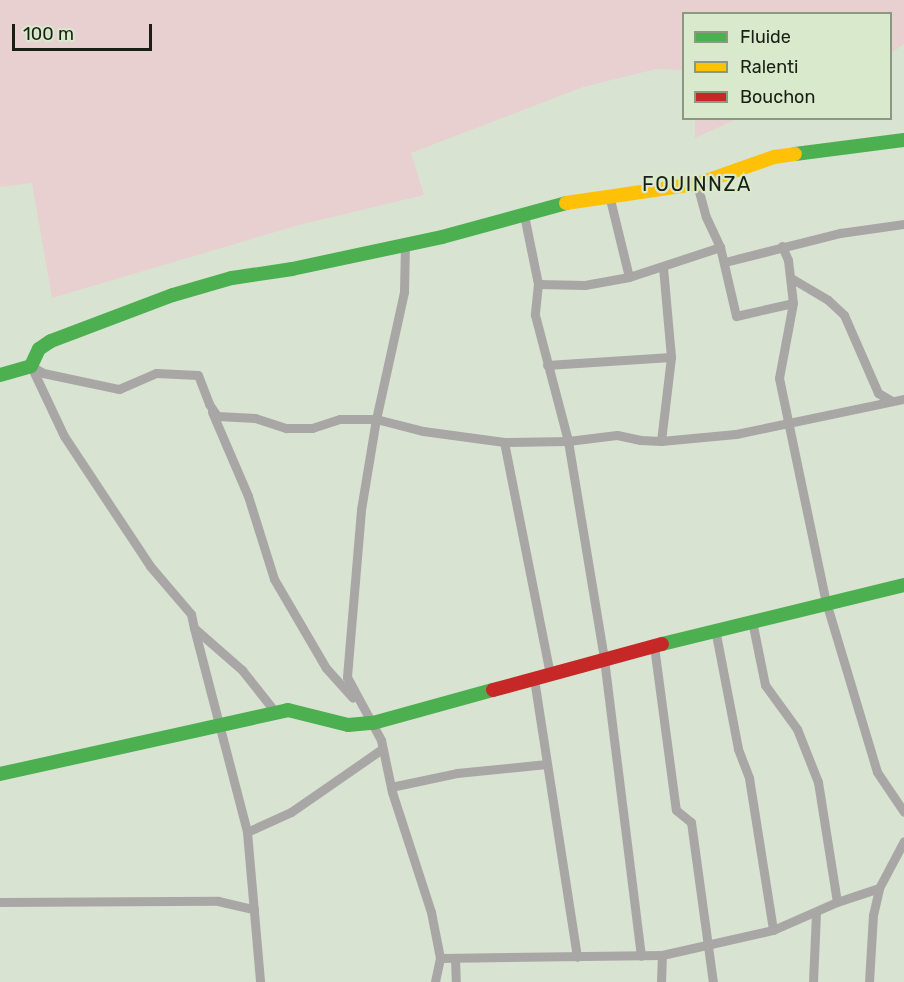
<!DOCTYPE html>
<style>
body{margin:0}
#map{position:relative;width:904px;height:982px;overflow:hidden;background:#d9e3d2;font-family:Rubik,sans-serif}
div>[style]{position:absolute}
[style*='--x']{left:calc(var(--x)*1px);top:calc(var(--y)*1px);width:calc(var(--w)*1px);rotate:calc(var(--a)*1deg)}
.green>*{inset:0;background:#e8d0d0}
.street>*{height:9px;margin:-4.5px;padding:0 4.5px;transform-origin:4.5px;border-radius:4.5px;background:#a9a7a5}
.fast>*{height:14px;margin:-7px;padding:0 7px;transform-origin:7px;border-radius:7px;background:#4caf50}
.slow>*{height:14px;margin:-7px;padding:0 7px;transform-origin:7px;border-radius:7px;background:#ffc107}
.jam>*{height:14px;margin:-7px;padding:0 7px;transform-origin:7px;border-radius:7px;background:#c62828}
span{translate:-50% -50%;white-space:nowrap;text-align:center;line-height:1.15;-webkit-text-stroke:4.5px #d8eacb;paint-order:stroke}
.quarter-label{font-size:20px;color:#191f14;letter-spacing:1.5px}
.legend{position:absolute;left:682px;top:12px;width:210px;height:108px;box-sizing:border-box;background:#d8eacb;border:2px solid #8c9982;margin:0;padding:8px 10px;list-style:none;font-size:18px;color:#191f14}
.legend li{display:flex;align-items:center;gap:12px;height:30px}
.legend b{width:30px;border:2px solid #8c9982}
.scale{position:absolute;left:12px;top:24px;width:140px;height:27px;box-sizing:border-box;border:3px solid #191f14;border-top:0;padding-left:8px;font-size:18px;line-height:21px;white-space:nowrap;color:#191f14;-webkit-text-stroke:4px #d8eacb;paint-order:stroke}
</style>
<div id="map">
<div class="green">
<div style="clip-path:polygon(0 0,904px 0,904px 44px,891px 53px,890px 14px,684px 14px,683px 70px,656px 69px,583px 87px,411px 153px,424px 195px,299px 225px,52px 298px,32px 183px,0 187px)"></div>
<div style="clip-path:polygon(695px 118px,737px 118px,737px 119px,695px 138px)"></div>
</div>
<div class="street">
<div style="--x:697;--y:184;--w:34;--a:75"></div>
<div style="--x:706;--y:217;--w:33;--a:65"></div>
<div style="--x:720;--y:247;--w:71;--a:76.9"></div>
<div style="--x:736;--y:316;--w:58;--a:-12.8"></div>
<div style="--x:609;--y:195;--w:84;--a:76.3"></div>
<div style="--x:629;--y:277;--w:45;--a:169.7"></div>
<div style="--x:585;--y:285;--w:47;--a:-178.8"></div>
<div style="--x:538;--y:284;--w:31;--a:96"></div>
<div style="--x:535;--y:315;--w:130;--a:75.3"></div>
<div style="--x:568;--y:441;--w:221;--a:80.6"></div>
<div style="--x:604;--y:659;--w:299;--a:82.9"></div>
<div style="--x:524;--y:215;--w:70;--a:78.5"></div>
<div style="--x:405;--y:244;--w:48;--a:91.2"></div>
<div style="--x:404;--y:292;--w:130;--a:102.4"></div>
<div style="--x:376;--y:419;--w:92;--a:99.4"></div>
<div style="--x:361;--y:510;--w:168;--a:94.8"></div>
<div style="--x:347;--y:677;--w:72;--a:61.6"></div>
<div style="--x:381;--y:740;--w:53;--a:78.1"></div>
<div style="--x:392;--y:792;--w:126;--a:72"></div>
<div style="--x:431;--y:912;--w:47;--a:78.9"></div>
<div style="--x:440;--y:958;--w:25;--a:102"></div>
<div style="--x:782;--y:246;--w:15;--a:67"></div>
<div style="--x:788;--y:260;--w:43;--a:83.4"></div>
<div style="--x:793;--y:303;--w:76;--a:100.6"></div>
<div style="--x:779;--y:378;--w:229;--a:78.2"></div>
<div style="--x:826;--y:602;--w:177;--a:73.3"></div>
<div style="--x:877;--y:772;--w:48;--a:56"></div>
<div style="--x:725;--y:262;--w:119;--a:-14.2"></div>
<div style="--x:840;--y:233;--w:65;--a:-8"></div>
<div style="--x:629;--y:277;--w:96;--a:-18.2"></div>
<div style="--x:791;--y:278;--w:43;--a:30.7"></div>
<div style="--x:828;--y:300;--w:22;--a:43"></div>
<div style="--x:844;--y:315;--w:85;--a:66.4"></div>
<div style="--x:878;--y:393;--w:16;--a:30"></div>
<div style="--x:547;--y:365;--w:124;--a:-3.7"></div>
<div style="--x:31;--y:366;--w:14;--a:30"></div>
<div style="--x:43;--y:373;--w:78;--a:11.9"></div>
<div style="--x:119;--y:389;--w:40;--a:-23.4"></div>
<div style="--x:156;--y:373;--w:42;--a:2.7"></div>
<div style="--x:198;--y:375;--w:31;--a:69"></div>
<div style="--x:209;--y:404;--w:14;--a:56"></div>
<div style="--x:217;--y:416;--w:38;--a:3"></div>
<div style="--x:255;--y:418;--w:33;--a:18"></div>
<div style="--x:286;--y:428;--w:26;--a:0"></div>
<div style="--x:312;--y:428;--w:29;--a:-18"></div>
<div style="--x:340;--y:419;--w:36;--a:0"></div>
<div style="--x:376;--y:419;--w:49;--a:14.3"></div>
<div style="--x:423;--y:431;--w:82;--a:7.7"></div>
<div style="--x:504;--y:442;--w:64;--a:-0.9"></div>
<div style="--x:568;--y:441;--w:49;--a:-7"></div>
<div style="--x:617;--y:435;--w:24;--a:12"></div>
<div style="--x:640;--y:440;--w:21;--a:3"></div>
<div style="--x:661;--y:441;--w:75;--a:-5.3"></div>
<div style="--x:736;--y:434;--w:172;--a:-11.8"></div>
<div style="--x:31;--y:366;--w:77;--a:64.8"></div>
<div style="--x:64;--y:436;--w:156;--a:56.5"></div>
<div style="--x:150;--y:566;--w:63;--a:49.5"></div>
<div style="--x:191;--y:614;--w:14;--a:78"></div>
<div style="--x:194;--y:628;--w:64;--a:41.2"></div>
<div style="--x:242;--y:670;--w:55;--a:51.7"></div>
<div style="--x:212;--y:412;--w:91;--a:66.8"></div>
<div style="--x:248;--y:496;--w:87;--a:72.6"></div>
<div style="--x:274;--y:579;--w:103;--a:59.7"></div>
<div style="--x:326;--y:668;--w:40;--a:48"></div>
<div style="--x:661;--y:441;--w:85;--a:-83.2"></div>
<div style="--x:671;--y:357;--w:90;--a:-95.1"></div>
<div style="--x:504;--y:442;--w:237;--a:78.8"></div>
<div style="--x:752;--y:621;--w:65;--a:78.5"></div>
<div style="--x:765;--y:685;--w:54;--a:54"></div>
<div style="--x:797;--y:729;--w:57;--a:68.4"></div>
<div style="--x:818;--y:782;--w:121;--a:81"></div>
<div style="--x:194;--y:628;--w:211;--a:75.4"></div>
<div style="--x:247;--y:832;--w:151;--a:85"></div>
<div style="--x:715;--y:629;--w:122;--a:79.1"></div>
<div style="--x:738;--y:749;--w:31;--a:69"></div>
<div style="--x:749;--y:778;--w:154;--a:81"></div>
<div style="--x:654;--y:646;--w:165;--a:82.4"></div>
<div style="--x:676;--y:810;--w:19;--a:39"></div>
<div style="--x:691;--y:822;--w:162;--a:82.2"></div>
<div style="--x:534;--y:679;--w:281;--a:81.2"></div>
<div style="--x:391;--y:787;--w:67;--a:-12"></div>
<div style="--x:457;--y:773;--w:90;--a:-5.7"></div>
<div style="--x:247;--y:832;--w:48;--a:-24.4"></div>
<div style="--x:291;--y:812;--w:111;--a:-34.7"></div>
<div style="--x:0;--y:902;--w:218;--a:-0.3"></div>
<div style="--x:218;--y:901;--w:37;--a:13"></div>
<div style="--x:440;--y:958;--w:222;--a:-0.8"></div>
<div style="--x:662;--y:955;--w:114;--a:-12.7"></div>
<div style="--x:773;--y:930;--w:70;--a:-23.6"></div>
<div style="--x:837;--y:902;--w:44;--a:-18.4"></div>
<div style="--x:455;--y:958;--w:24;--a:88"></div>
<div style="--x:661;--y:982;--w:27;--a:-88"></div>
<div style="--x:813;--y:982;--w:69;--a:-87.5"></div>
<div style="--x:869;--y:982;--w:67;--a:-86.6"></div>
<div style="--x:873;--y:915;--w:28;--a:-77"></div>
<div style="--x:879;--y:888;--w:53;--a:-62"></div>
</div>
<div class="fast">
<div style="--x:795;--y:154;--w:110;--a:-7.3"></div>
<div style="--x:0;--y:375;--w:32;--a:-16"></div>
<div style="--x:31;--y:366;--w:19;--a:-65"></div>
<div style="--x:39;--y:349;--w:14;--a:-34"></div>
<div style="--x:51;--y:341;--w:130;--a:-20.7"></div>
<div style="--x:173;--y:295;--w:61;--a:-16.1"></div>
<div style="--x:232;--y:278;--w:61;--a:-8.5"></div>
<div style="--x:292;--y:269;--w:153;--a:-12"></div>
<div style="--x:442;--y:237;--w:129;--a:-15.3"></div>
<div style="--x:662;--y:644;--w:249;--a:-13.7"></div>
<div style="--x:0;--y:774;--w:295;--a:-12.5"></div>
<div style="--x:288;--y:710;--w:62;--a:14"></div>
<div style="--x:348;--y:725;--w:25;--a:-5"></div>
<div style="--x:373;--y:723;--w:124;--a:-15.4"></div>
</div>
<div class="slow">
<div style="--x:566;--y:203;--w:132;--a:-8.3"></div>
<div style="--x:697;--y:184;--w:82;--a:-19.3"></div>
<div style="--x:774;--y:157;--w:21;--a:-8"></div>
</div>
<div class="jam">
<div style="--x:493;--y:690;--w:175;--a:-15.2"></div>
</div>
<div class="quarter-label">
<span style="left:697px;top:184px">FOUINNZA</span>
</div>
<ul class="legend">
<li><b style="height:8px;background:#4caf50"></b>Fluide</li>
<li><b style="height:8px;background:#ffc107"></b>Ralenti</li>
<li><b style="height:8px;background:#c62828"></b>Bouchon</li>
</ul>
<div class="scale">100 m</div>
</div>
